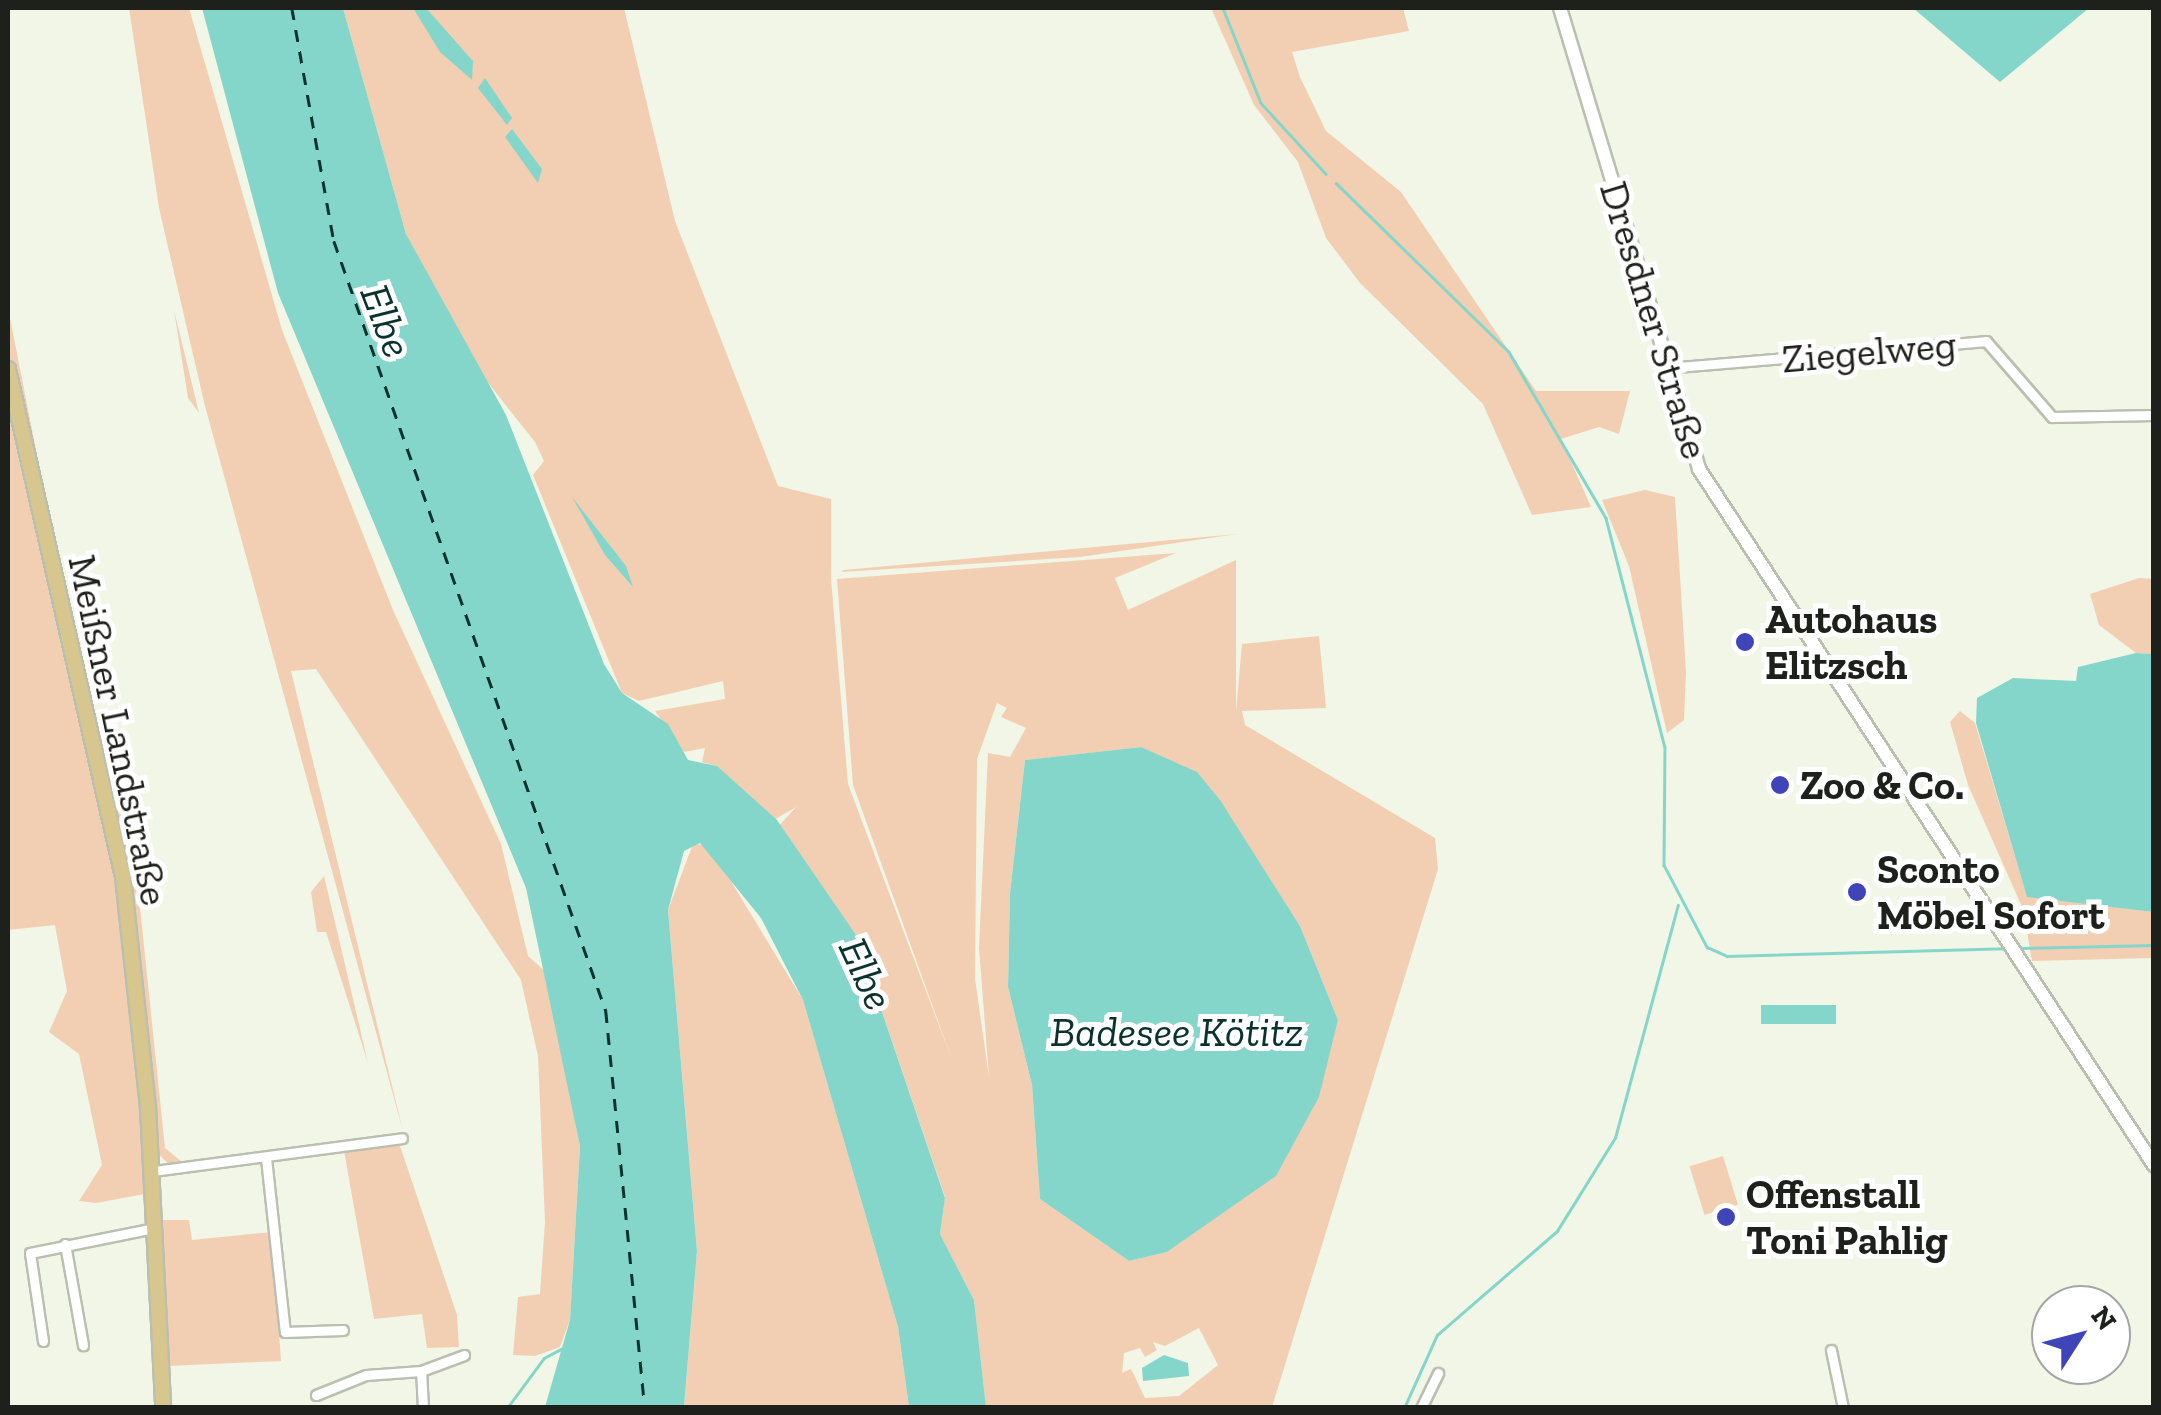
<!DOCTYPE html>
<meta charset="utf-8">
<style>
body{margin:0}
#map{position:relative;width:2161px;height:1415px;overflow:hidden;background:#f1f6e7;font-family:"Zilla Slab",serif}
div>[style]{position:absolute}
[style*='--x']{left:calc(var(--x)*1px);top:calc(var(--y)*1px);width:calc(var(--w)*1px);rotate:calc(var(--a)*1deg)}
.green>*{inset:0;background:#f2cfb2;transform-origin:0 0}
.water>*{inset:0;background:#85d6ca;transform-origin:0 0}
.stream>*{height:2.5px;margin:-1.25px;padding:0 1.25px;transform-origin:1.25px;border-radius:1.25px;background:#85d6ca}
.ferry>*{height:2.5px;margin-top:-1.25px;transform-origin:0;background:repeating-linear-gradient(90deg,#0b332e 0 12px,transparent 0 22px)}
.roads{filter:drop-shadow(2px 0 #babfb0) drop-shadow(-2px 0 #babfb0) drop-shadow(0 2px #babfb0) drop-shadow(0 -2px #babfb0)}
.street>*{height:9px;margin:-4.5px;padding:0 4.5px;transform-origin:4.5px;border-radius:4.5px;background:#fff}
.secondary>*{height:12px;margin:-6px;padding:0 6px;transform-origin:6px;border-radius:6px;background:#fff}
.primary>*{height:14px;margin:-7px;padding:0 7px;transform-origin:7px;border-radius:7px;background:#d7c68d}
.dots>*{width:28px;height:28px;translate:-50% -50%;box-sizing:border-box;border:5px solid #fff;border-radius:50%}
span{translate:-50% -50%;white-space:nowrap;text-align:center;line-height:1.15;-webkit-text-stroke:10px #fff;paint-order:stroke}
.street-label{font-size:40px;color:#1e201b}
.poi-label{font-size:40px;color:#1e201b;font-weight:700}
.left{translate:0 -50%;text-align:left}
.water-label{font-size:42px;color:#0b332e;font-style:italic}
.frame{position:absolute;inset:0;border:10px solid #1e201b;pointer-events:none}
.north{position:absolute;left:2031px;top:1285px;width:100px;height:100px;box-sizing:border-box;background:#fff;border:2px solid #a5a6a4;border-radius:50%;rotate:54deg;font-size:28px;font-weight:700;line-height:40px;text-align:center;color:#1e201b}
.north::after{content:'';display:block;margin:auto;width:35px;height:45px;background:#4044b9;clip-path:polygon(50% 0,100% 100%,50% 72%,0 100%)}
</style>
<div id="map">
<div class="green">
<div style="clip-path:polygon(129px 8px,189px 8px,282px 330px,393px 610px,501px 844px,528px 956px,546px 972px,580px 1146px,570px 1320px,560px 1347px,535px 1356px,513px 1355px,518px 1297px,540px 1294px,545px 1222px,538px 1056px,521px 980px,316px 669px,291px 671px,403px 1131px,205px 406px,159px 208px)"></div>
<div style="clip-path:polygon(evenodd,343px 8px,624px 8px,675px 221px,778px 486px,831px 499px,831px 579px,848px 784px,952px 1060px,853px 785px,837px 579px,1176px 553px,1115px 578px,1128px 610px,1236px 560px,1236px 711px,1242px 644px,1319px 636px,1326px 708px,1242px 711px,1245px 725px,1435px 838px,1438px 869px,1272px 1407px,986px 1407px,974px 1300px,940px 1234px,945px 1197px,856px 935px,777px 828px,796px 807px,772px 821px,717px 766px,702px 762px,705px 748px,684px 752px,655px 711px,725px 699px,723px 681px,639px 701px,622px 693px,533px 475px,544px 461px,535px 442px,478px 370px,406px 234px,343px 8px,997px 703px,1007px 708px,1001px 717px,1026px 728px,1010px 757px,988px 753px,979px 948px,989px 1077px,975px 979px,977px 759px,997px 703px,343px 8px,1141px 747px,1219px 800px,1300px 926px,1338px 1020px,1328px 1056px,1249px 1194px,1167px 1252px,1129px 1261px,1040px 1199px,1032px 1085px,1008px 987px,1010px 893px,1025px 760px,1141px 747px,343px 8px,1199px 1328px,1218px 1365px,1179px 1396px,1145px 1398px,1131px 1369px,1122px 1373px,1124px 1353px,1140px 1348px,1145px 1357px,1157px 1350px,1153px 1342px,1165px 1346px,1199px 1328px)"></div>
<div style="clip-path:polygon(1211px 8px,1403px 8px,1409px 31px,1292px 52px,1300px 77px,1326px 131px,1401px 192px,1536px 391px,1630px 391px,1619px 434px,1599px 427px,1561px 439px,1591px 507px,1532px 515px,1483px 404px,1360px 283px,1326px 238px,1298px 162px,1254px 105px)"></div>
<div style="clip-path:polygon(8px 308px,36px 450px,29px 448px,8px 348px)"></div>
<div style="clip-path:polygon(174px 310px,199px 413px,188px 398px)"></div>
<div style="clip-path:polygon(8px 394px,107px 830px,130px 978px,150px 1193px,96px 1203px,79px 1201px,102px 1165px,79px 1054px,49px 1032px,67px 991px,55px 925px,8px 930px)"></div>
<div style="clip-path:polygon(38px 458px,96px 729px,133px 840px,165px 1148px,182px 1162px,171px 1166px,156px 1152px,133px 921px)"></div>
<div style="clip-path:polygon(1645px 490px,1675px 497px,1686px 672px,1684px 720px,1667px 733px,1629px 566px,1602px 500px)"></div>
<div style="clip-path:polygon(1237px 534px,1080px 557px,841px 572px,844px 570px)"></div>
<div style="clip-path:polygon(2139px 578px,2153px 579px,2153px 654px,2136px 653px,2099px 625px,2090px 594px)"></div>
<div style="clip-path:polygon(1960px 711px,1975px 723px,2027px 896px,2153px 912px,2153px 958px,2032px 961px,2023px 909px,1968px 785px,1950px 722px)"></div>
<div style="clip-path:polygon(693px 844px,709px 845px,803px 1000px,898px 1327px,909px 1407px,684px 1407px,697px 1251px,668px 910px)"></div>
<div style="clip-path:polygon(324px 876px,339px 939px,368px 1063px,326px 932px,317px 932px,311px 892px)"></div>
<div style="clip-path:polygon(399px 1143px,457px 1315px,459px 1347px,427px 1348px,422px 1314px,374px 1319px,344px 1151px)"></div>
<div style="left:1723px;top:1156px;width:51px;height:35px;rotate:73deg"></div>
<div style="clip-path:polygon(161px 1220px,189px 1220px,192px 1240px,272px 1232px,281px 1361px,168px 1366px)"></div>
</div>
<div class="water">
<div style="clip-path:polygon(202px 8px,343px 8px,406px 234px,506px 415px,604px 664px,622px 693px,668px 724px,688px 760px,717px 766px,777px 820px,856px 935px,945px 1198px,940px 1234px,974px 1300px,986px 1407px,909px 1407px,898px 1327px,803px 1000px,761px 918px,700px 843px,684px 851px,668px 910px,697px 1251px,684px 1407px,545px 1407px,570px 1320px,580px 1146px,526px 888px,278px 293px)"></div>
<div style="clip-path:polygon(413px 8px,426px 8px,473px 61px,472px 80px,440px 52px)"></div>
<div style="clip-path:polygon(1913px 8px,2089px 8px,2000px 82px)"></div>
<div style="clip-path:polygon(485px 78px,512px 118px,507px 125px,478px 88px)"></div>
<div style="clip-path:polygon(512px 129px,542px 169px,538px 183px,505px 137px)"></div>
<div style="clip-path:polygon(572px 497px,626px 566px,633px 587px,605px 555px)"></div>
<div style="clip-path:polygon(2136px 653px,2153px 654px,2153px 912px,2027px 897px,1976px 723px,1977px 698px,2013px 678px,2076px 681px,2078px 667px)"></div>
<div style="clip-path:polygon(1141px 747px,1197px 772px,1220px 800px,1300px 926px,1338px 1020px,1319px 1097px,1276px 1176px,1167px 1252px,1129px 1261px,1040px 1199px,1032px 1085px,1008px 987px,1010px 893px,1025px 760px)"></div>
<div style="left:1761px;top:1005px;width:75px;height:19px"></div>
<div style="clip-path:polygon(1164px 1355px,1188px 1363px,1189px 1376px,1143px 1381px,1142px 1368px)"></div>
</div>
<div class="stream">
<div style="--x:1223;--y:8;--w:102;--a:68.2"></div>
<div style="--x:1261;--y:103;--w:96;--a:47.5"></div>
<div style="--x:1336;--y:183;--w:242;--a:44.3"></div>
<div style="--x:1509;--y:352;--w:192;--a:59.7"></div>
<div style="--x:1606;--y:518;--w:236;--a:75.6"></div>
<div style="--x:1665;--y:747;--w:118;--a:90.5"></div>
<div style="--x:1664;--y:865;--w:93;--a:62.3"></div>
<div style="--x:1707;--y:947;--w:22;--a:24"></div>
<div style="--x:1727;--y:956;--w:278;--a:-1.6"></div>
<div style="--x:2018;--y:948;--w:136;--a:-1.3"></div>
<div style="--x:507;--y:1408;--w:62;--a:-53.5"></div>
<div style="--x:544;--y:1358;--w:21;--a:-28"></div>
<div style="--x:1404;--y:1408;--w:80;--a:-65.7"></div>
<div style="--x:1437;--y:1335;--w:159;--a:-40.9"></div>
<div style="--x:1557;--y:1231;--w:110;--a:-58.1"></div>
<div style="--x:1615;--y:1138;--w:241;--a:-74.9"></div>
</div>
<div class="ferry">
<div style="--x:292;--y:8;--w:237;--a:79.8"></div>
<div style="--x:334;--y:241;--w:817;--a:70.54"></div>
<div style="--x:606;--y:1011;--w:399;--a:84.4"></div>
</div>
<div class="roads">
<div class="street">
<div style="--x:1666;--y:368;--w:321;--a:-4.8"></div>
<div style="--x:1986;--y:341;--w:101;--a:49"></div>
<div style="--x:2052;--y:417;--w:102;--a:-1.1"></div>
<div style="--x:266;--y:1158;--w:175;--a:83.8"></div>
<div style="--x:285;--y:1332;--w:58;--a:-2"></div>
<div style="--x:153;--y:1171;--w:251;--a:-7.5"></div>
<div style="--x:65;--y:1244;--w:103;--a:79.9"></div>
<div style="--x:43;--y:1341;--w:89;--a:-98.4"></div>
<div style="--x:30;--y:1253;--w:126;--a:-11.4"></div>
<div style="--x:1831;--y:1350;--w:59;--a:78.3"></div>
<div style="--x:316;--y:1395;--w:54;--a:-21.8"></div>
<div style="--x:366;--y:1375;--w:55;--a:-4.2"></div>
<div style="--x:423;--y:1408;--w:37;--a:-93"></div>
<div style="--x:421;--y:1371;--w:46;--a:-20.4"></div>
<div style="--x:1421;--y:1408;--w:39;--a:-64"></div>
</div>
<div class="secondary">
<div style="--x:1560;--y:8;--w:481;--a:73.2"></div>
<div style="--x:1699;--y:469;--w:832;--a:56.83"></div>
</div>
<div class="primary">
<div style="--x:8;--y:369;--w:521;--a:77.24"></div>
<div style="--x:123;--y:877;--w:231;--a:83.8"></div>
<div style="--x:148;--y:1107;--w:301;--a:87.1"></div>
</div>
</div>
<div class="dots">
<div style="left:1745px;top:642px;background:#4044b9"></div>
<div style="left:1780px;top:785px;background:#4044b9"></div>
<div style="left:1857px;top:892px;background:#4044b9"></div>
<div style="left:1726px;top:1217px;background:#4044b9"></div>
</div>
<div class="street-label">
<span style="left:1655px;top:320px;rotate:73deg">Dresdner Straße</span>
<span style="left:1869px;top:351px;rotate:-5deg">Ziegelweg</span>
<span style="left:119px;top:730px;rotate:78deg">Meißner Landstraße</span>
</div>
<div class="poi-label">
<span class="left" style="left:1765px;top:642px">Autohaus<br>Elitzsch</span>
<span class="left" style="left:1800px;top:785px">Zoo &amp; Co.</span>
<span class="left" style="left:1877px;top:892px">Sconto<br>Möbel Sofort</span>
<span class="left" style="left:1746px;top:1217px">Offenstall<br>Toni Pahlig</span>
</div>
<div class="water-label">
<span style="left:386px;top:321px;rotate:69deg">Elbe</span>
<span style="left:866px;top:974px;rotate:65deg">Elbe</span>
<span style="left:1177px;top:1032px">Badesee Kötitz</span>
</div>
<div class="frame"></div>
<div class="north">N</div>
</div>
